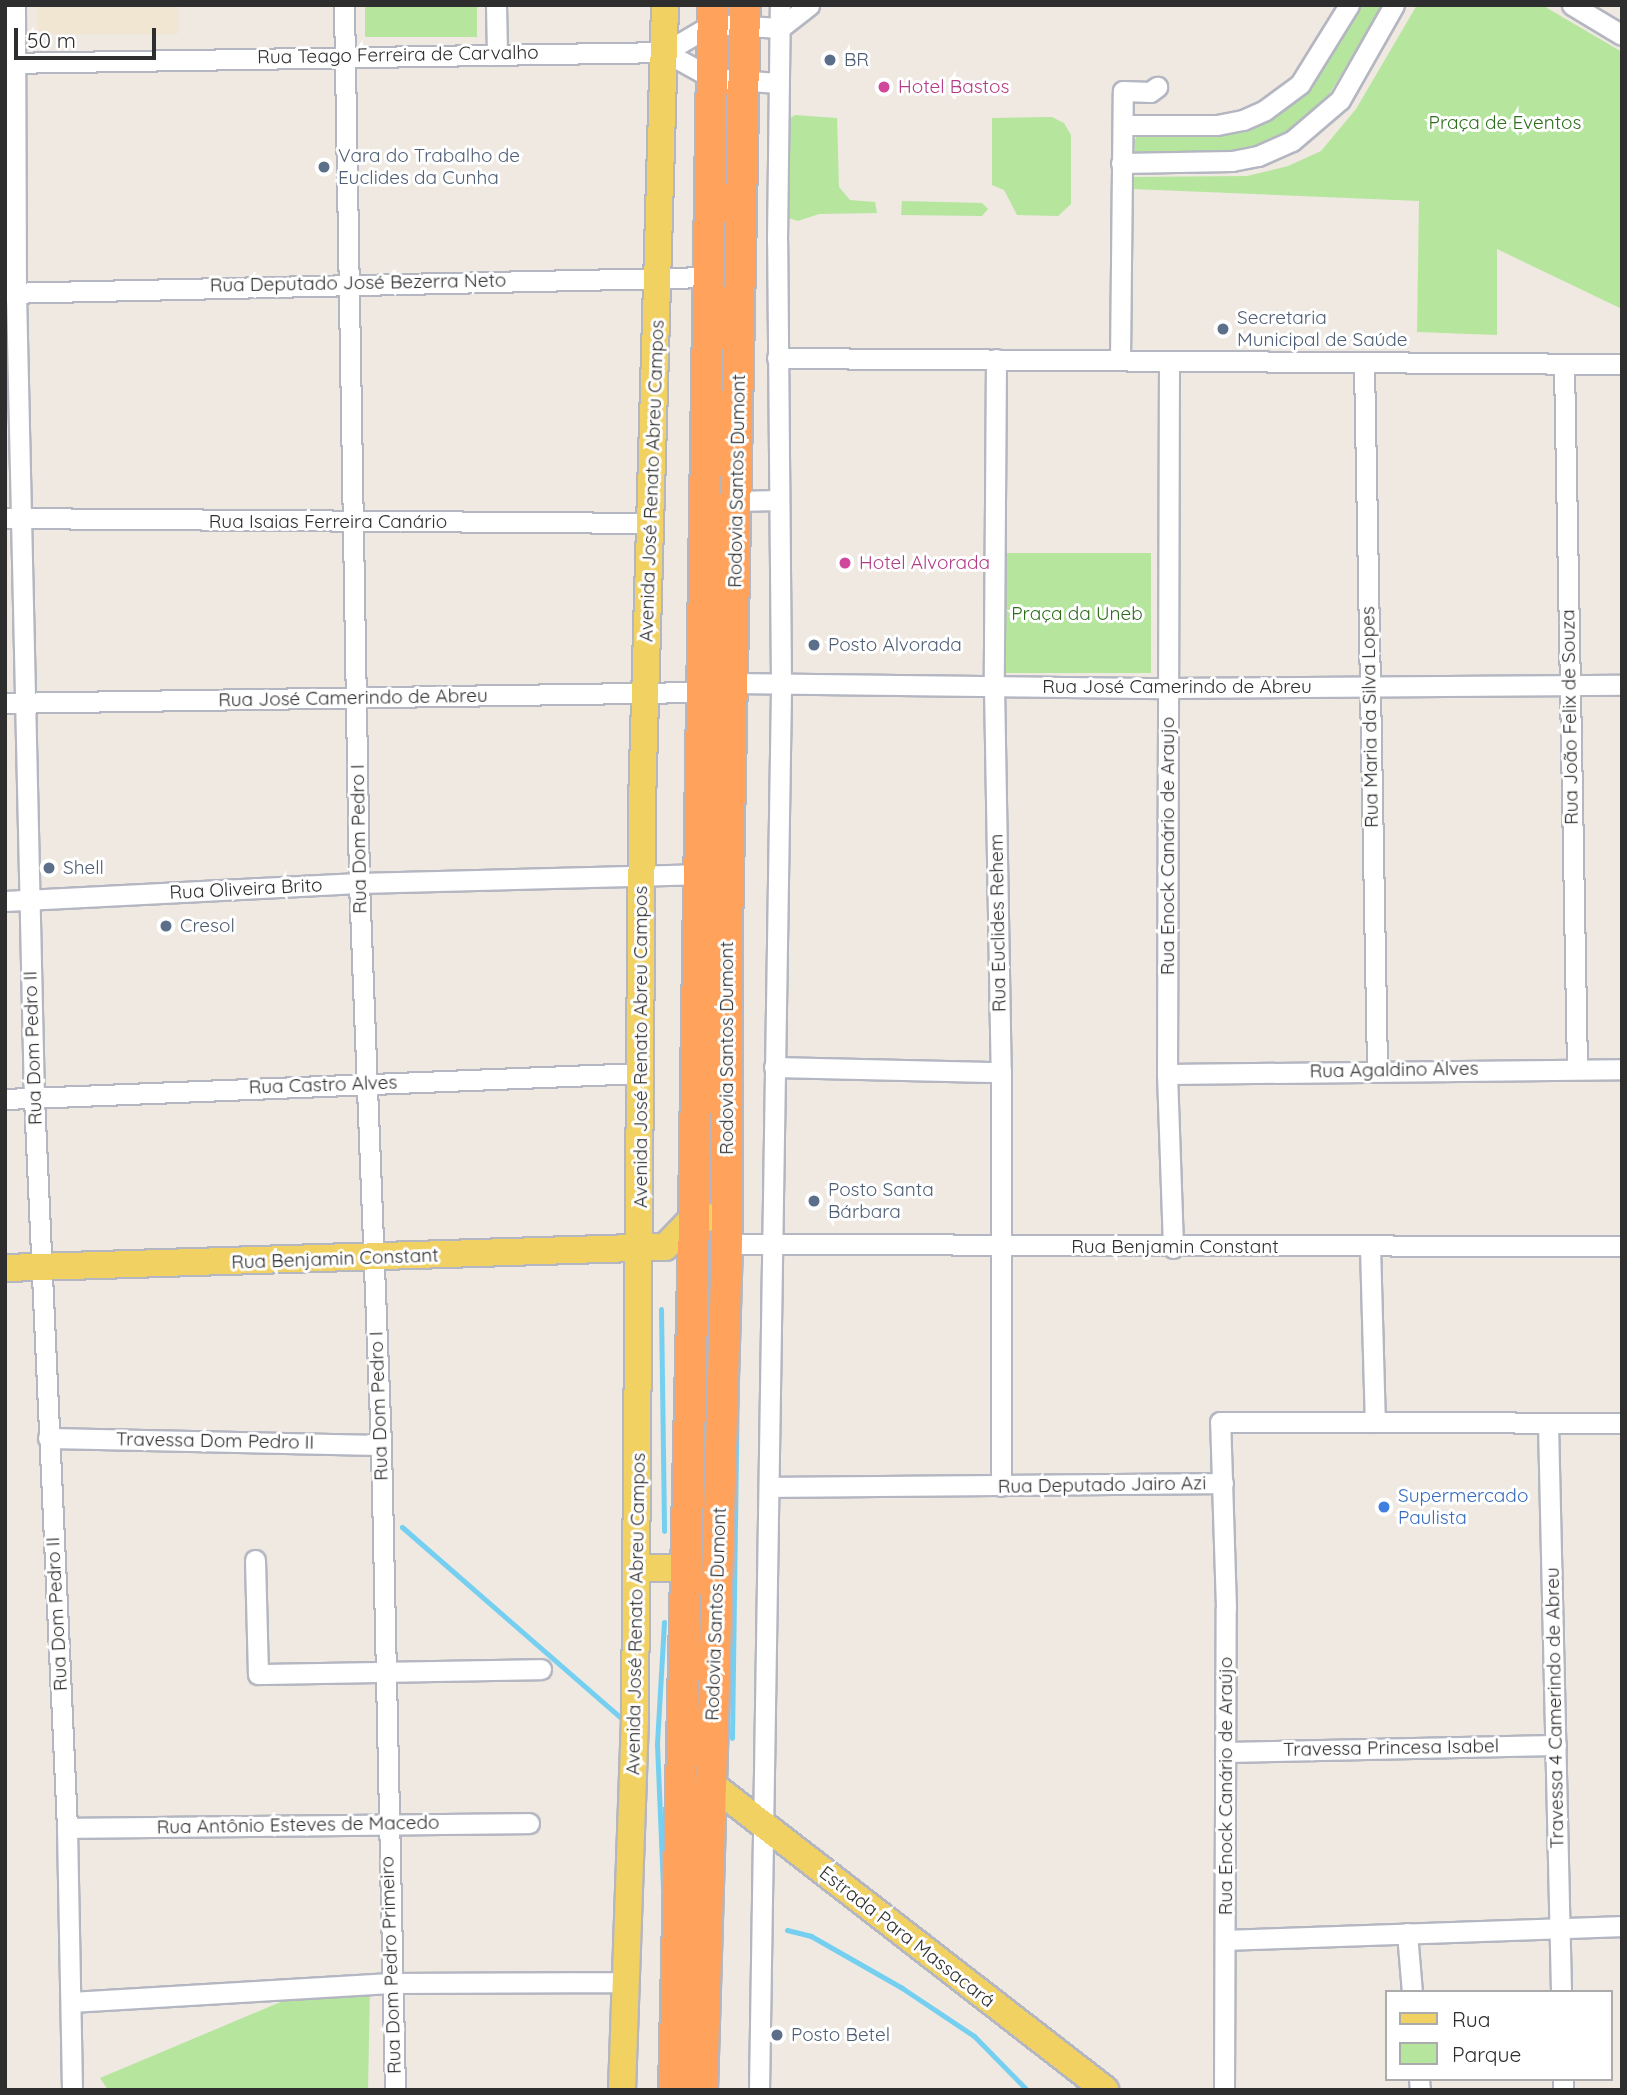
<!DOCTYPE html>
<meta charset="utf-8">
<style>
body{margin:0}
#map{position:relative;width:1627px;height:2095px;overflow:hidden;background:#efe9e1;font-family:Quicksand,sans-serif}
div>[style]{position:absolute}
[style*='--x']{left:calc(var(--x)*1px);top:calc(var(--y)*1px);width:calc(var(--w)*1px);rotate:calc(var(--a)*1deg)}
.education>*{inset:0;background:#f0e6d1;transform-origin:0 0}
.green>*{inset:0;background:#b6e59e;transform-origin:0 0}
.stream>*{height:5px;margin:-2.5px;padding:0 2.5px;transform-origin:2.5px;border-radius:2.5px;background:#75cff0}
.roads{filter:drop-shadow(2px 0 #b4b7c1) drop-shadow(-2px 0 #b4b7c1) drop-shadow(0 2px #b4b7c1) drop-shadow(0 -2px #b4b7c1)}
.minor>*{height:19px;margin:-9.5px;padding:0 9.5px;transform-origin:9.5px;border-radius:9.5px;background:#fff}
.major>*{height:26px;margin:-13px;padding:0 13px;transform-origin:13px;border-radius:13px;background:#f2d163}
.highway>*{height:30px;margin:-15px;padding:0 15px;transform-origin:15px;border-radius:15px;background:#ffa35c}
.dots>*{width:19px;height:19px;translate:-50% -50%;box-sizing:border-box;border:4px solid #fff;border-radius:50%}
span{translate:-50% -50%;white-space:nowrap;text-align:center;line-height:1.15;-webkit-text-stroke:6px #fff;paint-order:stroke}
.street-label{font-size:19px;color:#2e2e2e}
.service-label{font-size:19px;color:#4e5e75}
.left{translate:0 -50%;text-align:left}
.hotel-label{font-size:19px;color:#b23c85}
.park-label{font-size:19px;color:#2c6e1b}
.shop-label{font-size:19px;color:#366cbe}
.frame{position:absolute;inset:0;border:7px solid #2e2e2e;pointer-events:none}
.legend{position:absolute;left:1385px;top:1990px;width:228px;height:91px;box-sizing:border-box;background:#fff;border:2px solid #ababab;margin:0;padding:9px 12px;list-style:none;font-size:21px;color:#2e2e2e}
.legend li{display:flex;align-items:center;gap:14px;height:35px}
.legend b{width:35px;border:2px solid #ababab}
.scale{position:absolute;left:14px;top:28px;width:142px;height:32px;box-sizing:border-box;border:4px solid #2e2e2e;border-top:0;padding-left:9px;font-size:21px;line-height:24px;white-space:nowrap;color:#2e2e2e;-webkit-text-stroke:5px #fff;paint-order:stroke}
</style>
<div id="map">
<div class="education">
<div style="left:38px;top:5px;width:140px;height:29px"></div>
</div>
<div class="green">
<div style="left:365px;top:5px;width:112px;height:32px"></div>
<div style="clip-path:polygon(1358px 5px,1383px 5px,1321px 108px,1285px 135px,1242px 151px,1135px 153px,1134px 141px,1139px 133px,1240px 131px,1275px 116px,1305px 93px)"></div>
<div style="clip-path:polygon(1417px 5px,1542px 5px,1622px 52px,1622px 309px,1497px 249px,1497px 335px,1417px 332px,1419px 201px,1133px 189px,1134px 177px,1247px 176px,1288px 166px,1321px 151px,1356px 109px)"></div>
<div style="clip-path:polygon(795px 115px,837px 118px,839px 187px,850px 200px,875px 202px,877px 213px,819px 214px,798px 221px,788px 218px,784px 213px,786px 120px)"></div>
<div style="clip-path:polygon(1052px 117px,1064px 123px,1071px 135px,1071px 204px,1058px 216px,1017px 215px,1004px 190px,992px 185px,992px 118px)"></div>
<div style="clip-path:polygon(902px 201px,982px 203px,988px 209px,982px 216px,901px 215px)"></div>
<div style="left:1003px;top:553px;width:148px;height:120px"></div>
<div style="clip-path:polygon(370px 1990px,368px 2090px,108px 2090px,100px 2078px,302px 1993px)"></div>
</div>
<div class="stream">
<div style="--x:661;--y:1309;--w:222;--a:89.2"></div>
<div style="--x:402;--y:1527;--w:289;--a:41.1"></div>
<div style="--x:664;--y:1622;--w:122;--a:93.3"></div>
<div style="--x:657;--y:1744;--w:169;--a:87.6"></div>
<div style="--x:732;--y:1738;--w:342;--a:-89.2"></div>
<div style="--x:787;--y:1930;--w:25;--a:14"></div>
<div style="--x:811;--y:1936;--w:105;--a:29.7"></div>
<div style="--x:902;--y:1988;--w:87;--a:33.7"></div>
<div style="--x:974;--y:2036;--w:76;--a:45.5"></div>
</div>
<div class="roads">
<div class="minor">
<div style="--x:15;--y:5;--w:288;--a:89.8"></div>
<div style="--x:16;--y:293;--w:805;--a:88.72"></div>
<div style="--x:34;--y:1098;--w:731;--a:87.41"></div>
<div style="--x:67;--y:1828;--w:262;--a:88.9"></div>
<div style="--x:344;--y:5;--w:878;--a:89.02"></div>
<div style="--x:359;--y:883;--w:562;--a:87.76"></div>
<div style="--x:381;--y:1445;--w:645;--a:88.76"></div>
<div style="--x:496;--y:5;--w:48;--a:88.8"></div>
<div style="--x:1572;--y:5;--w:58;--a:31"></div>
<div style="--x:665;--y:52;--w:54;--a:29"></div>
<div style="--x:712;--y:78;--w:65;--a:4.4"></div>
<div style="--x:5;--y:63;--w:660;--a:-0.95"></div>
<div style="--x:665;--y:52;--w:56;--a:-30.3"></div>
<div style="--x:713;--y:24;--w:67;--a:3.4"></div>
<div style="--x:780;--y:28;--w:37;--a:-38"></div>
<div style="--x:1123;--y:125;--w:94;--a:0"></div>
<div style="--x:1217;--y:125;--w:26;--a:-11"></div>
<div style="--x:1243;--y:120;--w:24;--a:-24"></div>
<div style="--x:1265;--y:110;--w:44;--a:-36.6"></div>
<div style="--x:1300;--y:84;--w:93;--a:-58.2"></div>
<div style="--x:1121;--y:163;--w:111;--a:-1"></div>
<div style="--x:1232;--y:161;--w:26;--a:-11"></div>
<div style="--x:1258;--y:156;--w:37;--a:-24"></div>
<div style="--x:1292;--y:141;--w:63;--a:-40.5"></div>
<div style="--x:1340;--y:100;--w:109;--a:-60.4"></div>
<div style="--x:5;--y:293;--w:706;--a:-1.3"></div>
<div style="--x:777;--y:358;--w:845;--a:0.41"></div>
<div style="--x:996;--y:359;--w:327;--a:90.4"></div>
<div style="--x:994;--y:686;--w:386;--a:89"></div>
<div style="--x:1001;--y:1072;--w:414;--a:90"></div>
<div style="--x:1120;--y:360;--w:269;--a:-89.4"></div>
<div style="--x:1123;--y:91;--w:27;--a:2"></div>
<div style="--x:1150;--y:92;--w:9;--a:-36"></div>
<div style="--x:1169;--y:361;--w:713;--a:90.16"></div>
<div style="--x:1167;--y:1074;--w:174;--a:88"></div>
<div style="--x:1364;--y:364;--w:705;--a:88.94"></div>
<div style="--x:1564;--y:365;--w:703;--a:88.94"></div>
<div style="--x:737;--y:501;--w:41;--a:-1.4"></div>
<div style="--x:5;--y:518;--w:646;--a:0.44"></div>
<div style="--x:733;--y:683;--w:435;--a:0.7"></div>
<div style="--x:1168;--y:688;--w:454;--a:-0.4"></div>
<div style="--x:5;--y:703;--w:695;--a:-0.91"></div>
<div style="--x:5;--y:901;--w:354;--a:-2.9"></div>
<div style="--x:359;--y:883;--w:338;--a:-1.5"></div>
<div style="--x:774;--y:1067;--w:227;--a:1.3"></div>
<div style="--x:1167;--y:1074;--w:455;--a:-0.6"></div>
<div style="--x:5;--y:1099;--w:636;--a:-2.34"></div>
<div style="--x:727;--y:1244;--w:895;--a:0.13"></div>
<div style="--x:1370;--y:1247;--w:175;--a:88.4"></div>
<div style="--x:1548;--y:1423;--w:569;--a:88.69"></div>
<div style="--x:48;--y:1438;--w:333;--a:1.2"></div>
<div style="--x:771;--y:1487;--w:452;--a:-0.5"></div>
<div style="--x:255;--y:1560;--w:114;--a:88.5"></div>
<div style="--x:258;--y:1674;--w:283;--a:-1"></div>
<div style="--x:1225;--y:1752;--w:331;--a:-1.2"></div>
<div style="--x:67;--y:1828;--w:462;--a:-0.6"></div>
<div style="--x:1407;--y:1933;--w:59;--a:85.2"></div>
<div style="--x:1226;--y:1940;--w:396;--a:-2"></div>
<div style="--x:71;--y:2002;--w:320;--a:-3.4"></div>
<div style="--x:390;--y:1983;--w:236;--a:-0.2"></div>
<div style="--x:1419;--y:2079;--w:11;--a:85"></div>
<div style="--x:1563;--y:2079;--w:11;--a:90"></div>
<div style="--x:759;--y:2090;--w:1407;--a:-89.1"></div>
<div style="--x:781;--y:683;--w:442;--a:-90.5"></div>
<div style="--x:777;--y:241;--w:236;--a:-89.3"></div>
<div style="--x:1224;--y:2090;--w:482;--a:-89.8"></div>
<div style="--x:1226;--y:1608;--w:186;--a:-91.8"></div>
<div style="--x:1220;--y:1422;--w:402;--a:0.1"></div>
</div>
<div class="major">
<div style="--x:5;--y:1268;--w:660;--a:-1.82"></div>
<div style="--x:665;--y:1247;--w:39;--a:-46"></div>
<div style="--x:692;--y:1219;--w:35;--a:-5"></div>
<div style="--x:636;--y:1568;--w:51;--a:0"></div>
<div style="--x:711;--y:1784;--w:499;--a:37.8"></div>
<div style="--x:622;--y:2090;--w:372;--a:-88"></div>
<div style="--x:635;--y:1718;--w:914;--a:-89.56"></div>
<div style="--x:642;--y:804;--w:799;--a:-88.35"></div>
</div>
<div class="highway">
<div style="--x:674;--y:2090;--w:817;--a:-88.67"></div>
<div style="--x:693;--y:1273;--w:1268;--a:-89.1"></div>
<div style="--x:702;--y:2090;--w:846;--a:-88.31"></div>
<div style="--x:727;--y:1244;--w:311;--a:-90"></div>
<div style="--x:727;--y:933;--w:928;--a:-88.89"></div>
</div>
</div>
<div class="dots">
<div style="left:830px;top:60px;background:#5c6f8a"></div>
<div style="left:884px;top:87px;background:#d1479c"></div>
<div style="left:324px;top:167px;background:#5c6f8a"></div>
<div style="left:1223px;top:329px;background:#5c6f8a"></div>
<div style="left:845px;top:563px;background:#d1479c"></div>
<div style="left:814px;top:645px;background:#5c6f8a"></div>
<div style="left:49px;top:868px;background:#5c6f8a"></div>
<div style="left:166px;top:926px;background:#5c6f8a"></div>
<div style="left:814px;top:1201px;background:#5c6f8a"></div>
<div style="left:1384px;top:1507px;background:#3f7fe0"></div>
<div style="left:777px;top:2035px;background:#5c6f8a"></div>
</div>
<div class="street-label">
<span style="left:398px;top:55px;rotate:-1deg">Rua Teago Ferreira de Carvalho</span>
<span style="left:358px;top:283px;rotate:-1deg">Rua Deputado José Bezerra Neto</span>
<span style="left:652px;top:481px;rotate:-88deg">Avenida José Renato Abreu Campos</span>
<span style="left:737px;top:481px;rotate:-89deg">Rodovia Santos Dumont</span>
<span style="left:328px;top:522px">Rua Isaias Ferreira Canário</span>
<span style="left:1177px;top:687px">Rua José Camerindo de Abreu</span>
<span style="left:353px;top:698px;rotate:-1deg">Rua José Camerindo de Abreu</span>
<span style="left:1370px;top:717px;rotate:-91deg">Rua Maria da Silva Lopes</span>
<span style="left:1570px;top:717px;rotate:-91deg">Rua João Felix de Souza</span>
<span style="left:359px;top:839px;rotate:-91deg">Rua Dom Pedro I</span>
<span style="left:1168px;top:846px;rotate:-90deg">Rua Enock Canário de Araujo</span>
<span style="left:246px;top:889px;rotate:-3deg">Rua Oliveira Brito</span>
<span style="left:998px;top:923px;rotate:-91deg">Rua Euclides Rehem</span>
<span style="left:641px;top:1047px;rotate:-90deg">Avenida José Renato Abreu Campos</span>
<span style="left:33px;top:1048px;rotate:-92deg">Rua Dom Pedro II</span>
<span style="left:727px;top:1048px;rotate:-90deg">Rodovia Santos Dumont</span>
<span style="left:1394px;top:1070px;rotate:-1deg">Rua Agaldino Alves</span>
<span style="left:323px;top:1085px;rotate:-2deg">Rua Castro Alves</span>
<span style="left:1175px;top:1247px">Rua Benjamin Constant</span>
<span style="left:335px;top:1259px;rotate:-2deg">Rua Benjamin Constant</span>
<span style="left:379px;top:1406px;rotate:-92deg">Rua Dom Pedro I</span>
<span style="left:215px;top:1441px;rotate:1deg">Travessa Dom Pedro II</span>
<span style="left:1102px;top:1485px;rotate:-1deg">Rua Deputado Jairo Azi</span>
<span style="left:57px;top:1614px;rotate:-93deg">Rua Dom Pedro II</span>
<span style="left:636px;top:1614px;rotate:-89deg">Avenida José Renato Abreu Campos</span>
<span style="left:716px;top:1614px;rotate:-88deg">Rodovia Santos Dumont</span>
<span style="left:1555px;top:1708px;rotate:-91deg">Travessa 4 Camerindo de Abreu</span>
<span style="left:1391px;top:1748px;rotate:-1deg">Travessa Princesa Isabel</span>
<span style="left:1226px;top:1786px;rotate:-90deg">Rua Enock Canário de Araújo</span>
<span style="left:298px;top:1825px;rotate:-1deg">Rua Antônio Esteves de Macedo</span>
<span style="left:907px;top:1937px;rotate:38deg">Estrada Para Massacará</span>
<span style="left:391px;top:1965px;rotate:-92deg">Rua Dom Pedro Primeiro</span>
</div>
<div class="service-label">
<span class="left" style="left:844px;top:60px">BR</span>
<span class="left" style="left:338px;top:167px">Vara do Trabalho de<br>Euclides da Cunha</span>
<span class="left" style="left:1237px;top:329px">Secretaria<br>Municipal de Saúde</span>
<span class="left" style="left:828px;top:645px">Posto Alvorada</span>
<span class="left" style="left:63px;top:868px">Shell</span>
<span class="left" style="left:180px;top:926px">Cresol</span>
<span class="left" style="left:828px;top:1201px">Posto Santa<br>Bárbara</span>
<span class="left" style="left:791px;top:2035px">Posto Betel</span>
</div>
<div class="hotel-label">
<span class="left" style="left:898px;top:87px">Hotel Bastos</span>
<span class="left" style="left:859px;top:563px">Hotel Alvorada</span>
</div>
<div class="park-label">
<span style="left:1505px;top:123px">Praça de Eventos</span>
<span style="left:1077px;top:614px">Praça da Uneb</span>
</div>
<div class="shop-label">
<span class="left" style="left:1398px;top:1507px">Supermercado<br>Paulista</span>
</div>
<div class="frame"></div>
<ul class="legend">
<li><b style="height:9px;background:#f2d163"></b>Rua</li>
<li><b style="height:19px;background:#b6e59e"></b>Parque</li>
</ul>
<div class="scale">50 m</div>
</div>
